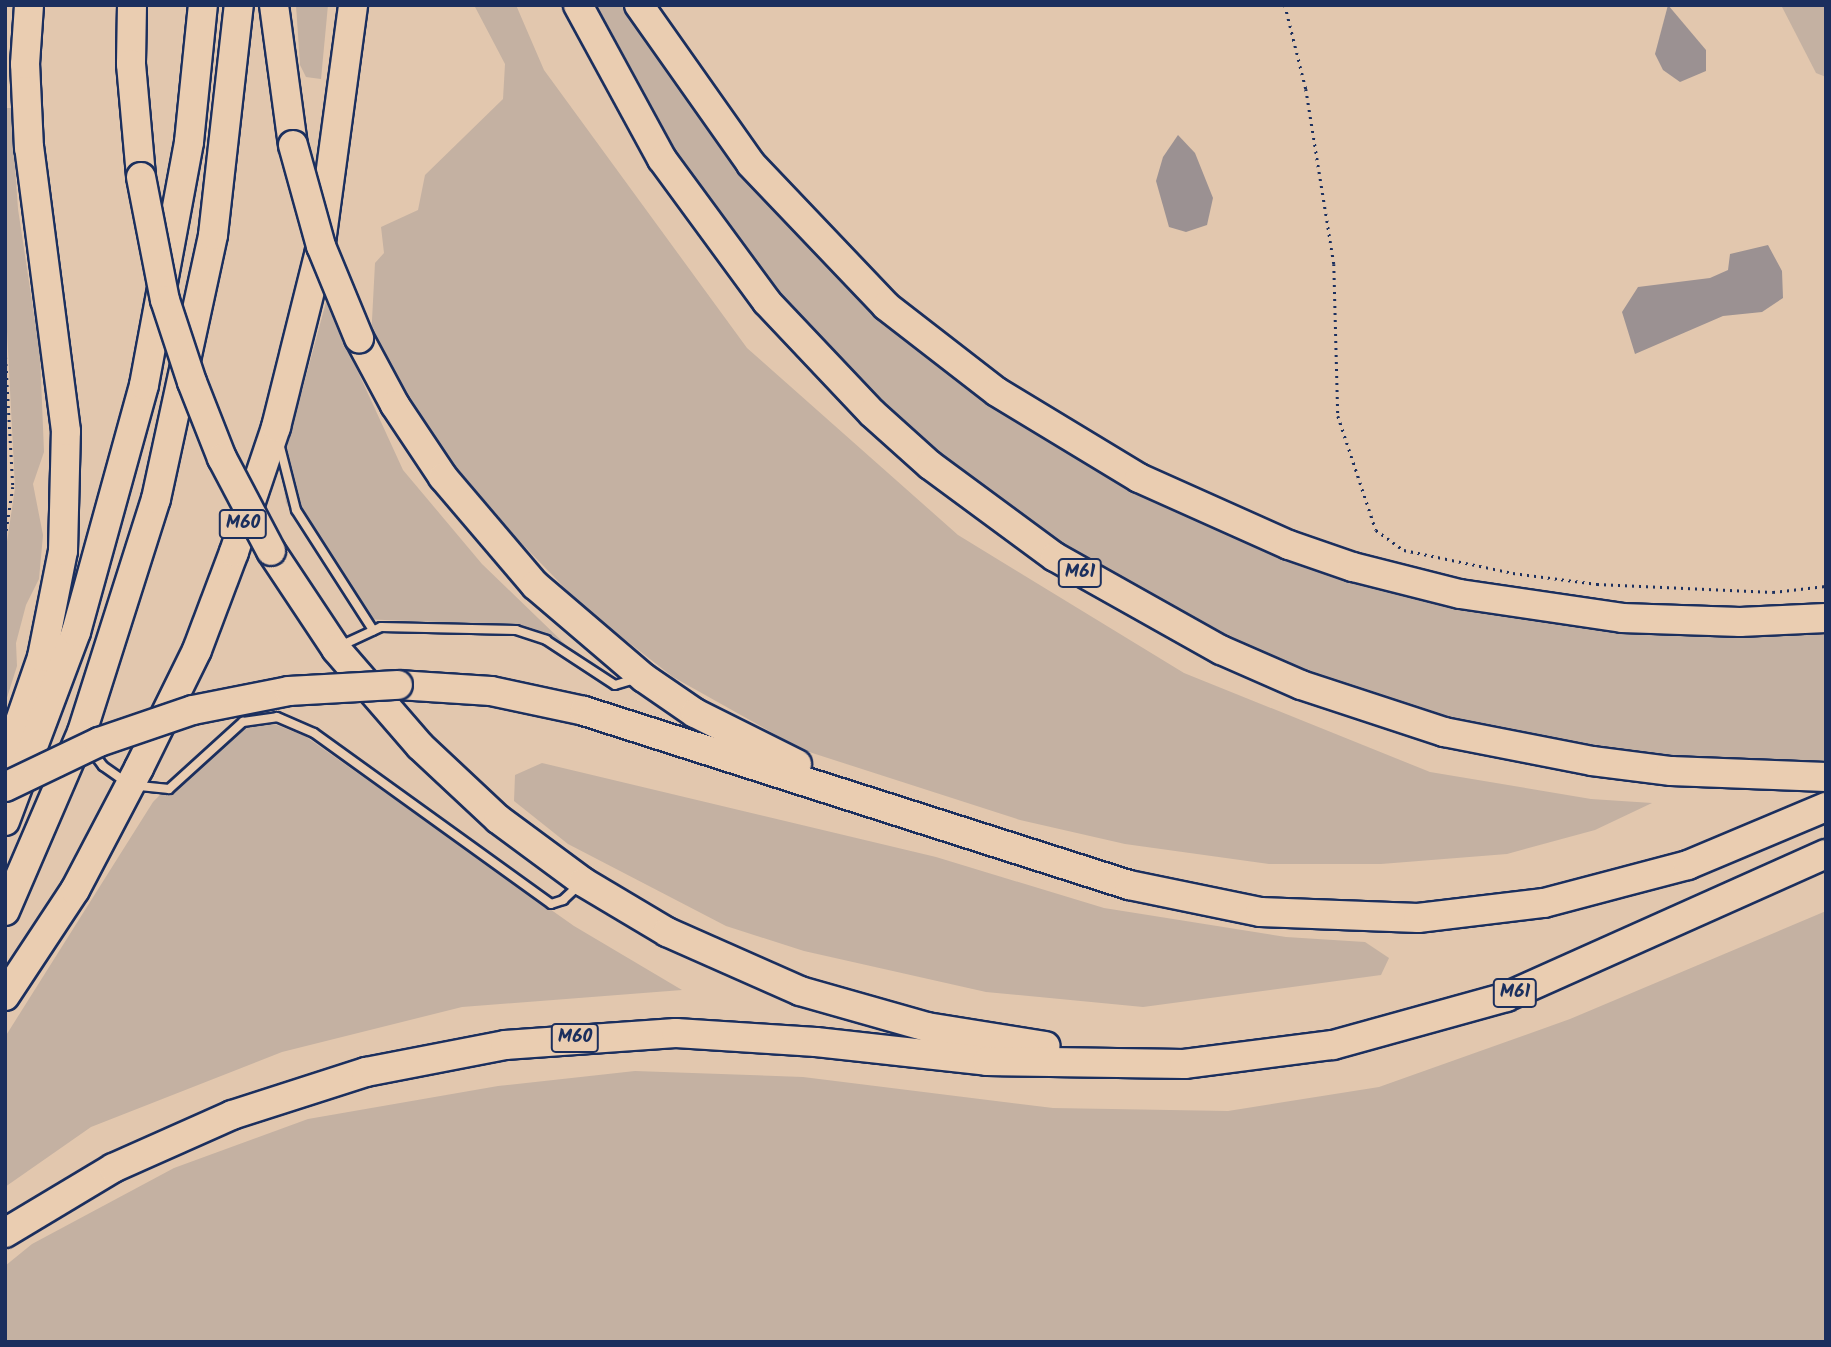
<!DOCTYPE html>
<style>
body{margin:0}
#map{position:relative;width:1831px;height:1347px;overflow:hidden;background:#e2c7ae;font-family:Kalam,sans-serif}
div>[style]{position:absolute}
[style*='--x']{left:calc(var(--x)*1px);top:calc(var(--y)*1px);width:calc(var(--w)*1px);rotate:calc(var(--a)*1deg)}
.green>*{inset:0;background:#c4b1a2}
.water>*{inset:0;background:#9b9192}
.path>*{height:2.5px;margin-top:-1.25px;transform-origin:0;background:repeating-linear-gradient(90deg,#1b2f5e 0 2px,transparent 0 7px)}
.roads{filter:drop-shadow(2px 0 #1b2f5e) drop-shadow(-2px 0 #1b2f5e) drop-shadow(0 2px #1b2f5e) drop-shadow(0 -2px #1b2f5e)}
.service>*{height:8px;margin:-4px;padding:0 4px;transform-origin:4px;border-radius:4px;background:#eacdb1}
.motorway>*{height:28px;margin:-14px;padding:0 14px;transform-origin:14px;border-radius:14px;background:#eacdb1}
.bridges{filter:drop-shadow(2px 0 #1b2f5e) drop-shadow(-2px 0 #1b2f5e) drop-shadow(0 2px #1b2f5e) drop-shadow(0 -2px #1b2f5e)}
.motorway-bridge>*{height:28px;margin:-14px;padding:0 14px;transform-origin:14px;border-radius:14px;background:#eacdb1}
span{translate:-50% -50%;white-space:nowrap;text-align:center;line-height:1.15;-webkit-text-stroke:5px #eacdb1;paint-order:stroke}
.shield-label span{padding:2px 5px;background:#eacdb1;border:2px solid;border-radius:5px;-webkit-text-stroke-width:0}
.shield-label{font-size:19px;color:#1b2f5e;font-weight:700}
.frame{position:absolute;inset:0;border:7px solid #1b2f5e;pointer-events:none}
</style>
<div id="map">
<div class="green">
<div style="clip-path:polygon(296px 5px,328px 5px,321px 79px,306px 77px,300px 65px)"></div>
<div style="clip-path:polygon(474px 5px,516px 5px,544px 70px,747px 348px,958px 535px,1184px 673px,1430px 772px,1591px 799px,1652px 803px,1595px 830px,1507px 854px,1381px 864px,1269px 864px,1125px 844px,1020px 820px,803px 750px,673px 677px,583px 607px,469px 489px,371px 339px,375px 263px,384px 253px,381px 227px,418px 210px,425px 175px,503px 99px,505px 64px)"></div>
<div style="clip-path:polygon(591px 5px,629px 5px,716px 138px,788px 224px,868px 300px,1076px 454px,1193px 519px,1328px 569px,1826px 630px,1826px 766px,1671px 765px,1438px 719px,1282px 665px,1144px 597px,1032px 527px,918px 439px,825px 350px,748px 260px,682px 168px)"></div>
<div style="clip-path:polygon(1781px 5px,1826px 5px,1826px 77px,1816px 73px)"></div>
<div style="clip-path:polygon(5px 108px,11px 108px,18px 209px,40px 354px,44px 452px,33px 484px,43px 535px,39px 579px,26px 605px,16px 643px,17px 666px,5px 704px,5px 555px,15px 488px,5px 292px)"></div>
<div style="clip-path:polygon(326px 302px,403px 470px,482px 564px,599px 677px,516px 625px,359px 619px,286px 503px,281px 469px)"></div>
<div style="clip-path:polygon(261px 719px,305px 736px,574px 926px,682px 990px,462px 1007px,282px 1052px,91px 1127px,5px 1187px,5px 1037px,153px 802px,220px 734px)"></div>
<div style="clip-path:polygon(542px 763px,936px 857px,1104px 908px,1286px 937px,1365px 942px,1389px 958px,1381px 975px,1143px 1007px,986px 992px,804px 951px,726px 926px,568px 844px,514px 801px,515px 775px)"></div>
<div style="clip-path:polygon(1826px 911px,1826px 1342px,5px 1342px,5px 1266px,32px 1244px,174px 1168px,308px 1119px,498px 1086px,635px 1071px,803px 1077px,1053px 1108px,1228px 1111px,1379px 1087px,1570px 1019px)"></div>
</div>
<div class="water">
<div style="clip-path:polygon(1668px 5px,1706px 50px,1706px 71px,1680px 82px,1663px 70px,1655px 54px)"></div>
<div style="clip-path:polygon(1178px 135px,1195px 153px,1213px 198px,1207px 225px,1186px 232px,1169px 227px,1156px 181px,1163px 157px)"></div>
<div style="clip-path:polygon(1768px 245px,1782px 271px,1783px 298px,1762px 312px,1723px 316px,1635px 354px,1622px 312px,1638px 287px,1710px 278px,1728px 270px,1730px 254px)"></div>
</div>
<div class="path">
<div style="--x:1285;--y:5;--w:87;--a:76"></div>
<div style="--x:1306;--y:89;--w:177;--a:80.9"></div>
<div style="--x:1334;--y:264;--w:152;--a:88.5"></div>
<div style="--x:1338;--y:416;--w:120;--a:71.6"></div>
<div style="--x:1376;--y:530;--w:34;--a:36"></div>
<div style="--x:1404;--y:550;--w:111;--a:11.9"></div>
<div style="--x:1513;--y:573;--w:85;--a:7.5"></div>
<div style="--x:1597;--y:584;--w:176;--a:2.6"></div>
<div style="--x:1773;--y:592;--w:53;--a:-6.5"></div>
<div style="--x:5;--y:343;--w:144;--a:86.8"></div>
<div style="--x:13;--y:487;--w:54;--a:98.6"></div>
</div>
<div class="roads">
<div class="service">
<div style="--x:280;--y:447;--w:65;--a:75.7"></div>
<div style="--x:296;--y:510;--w:143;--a:57.3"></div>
<div style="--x:340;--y:646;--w:45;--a:-24.9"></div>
<div style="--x:381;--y:627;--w:135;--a:1.3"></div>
<div style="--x:516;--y:630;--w:32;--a:18"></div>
<div style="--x:546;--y:640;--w:82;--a:33.1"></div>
<div style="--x:615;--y:685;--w:21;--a:-17"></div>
<div style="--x:91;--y:750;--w:20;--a:53"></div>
<div style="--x:103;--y:766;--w:33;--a:35"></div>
<div style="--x:130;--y:785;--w:39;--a:6"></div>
<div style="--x:169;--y:789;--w:100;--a:-42.2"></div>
<div style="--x:243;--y:722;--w:34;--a:-8"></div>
<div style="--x:277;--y:717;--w:40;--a:23.4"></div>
<div style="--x:314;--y:733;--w:292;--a:35.8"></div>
<div style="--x:551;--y:904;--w:13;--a:-18"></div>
<div style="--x:563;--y:900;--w:21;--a:-43"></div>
</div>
<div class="motorway">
<div style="--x:132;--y:5;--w:59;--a:91"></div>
<div style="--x:131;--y:64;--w:113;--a:84.9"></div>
<div style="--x:274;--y:5;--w:141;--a:82.3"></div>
<div style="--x:578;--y:5;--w:175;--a:61.4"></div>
<div style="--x:662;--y:159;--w:177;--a:53.7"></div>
<div style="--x:767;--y:302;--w:153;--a:46.6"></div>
<div style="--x:872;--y:413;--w:78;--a:41.9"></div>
<div style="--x:930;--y:465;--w:155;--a:36.4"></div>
<div style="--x:1055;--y:557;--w:190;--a:29.3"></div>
<div style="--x:1221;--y:650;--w:87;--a:23.6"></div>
<div style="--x:1301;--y:685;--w:151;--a:18.2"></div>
<div style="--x:1444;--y:732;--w:151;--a:11.1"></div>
<div style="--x:1592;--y:761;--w:80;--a:7.2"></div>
<div style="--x:1671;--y:771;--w:155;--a:2.2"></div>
<div style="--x:639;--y:5;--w:194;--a:54.8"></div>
<div style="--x:751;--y:164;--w:196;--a:46.4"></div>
<div style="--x:886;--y:306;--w:140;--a:37.8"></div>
<div style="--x:997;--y:392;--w:166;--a:31.2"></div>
<div style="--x:1139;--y:478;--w:164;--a:24.1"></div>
<div style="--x:1289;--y:545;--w:68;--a:19"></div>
<div style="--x:1353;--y:567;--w:110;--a:14.2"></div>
<div style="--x:1460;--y:594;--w:164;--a:8.4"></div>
<div style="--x:1622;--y:618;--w:118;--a:1.9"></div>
<div style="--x:1740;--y:622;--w:86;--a:-2.7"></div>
<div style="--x:359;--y:338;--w:76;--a:61.8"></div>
<div style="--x:395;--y:405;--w:87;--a:56.3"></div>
<div style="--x:443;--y:477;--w:142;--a:49.6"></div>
<div style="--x:535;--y:585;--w:143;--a:40.5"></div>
<div style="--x:644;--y:678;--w:62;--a:34.5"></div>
<div style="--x:695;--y:713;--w:114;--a:26.6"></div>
<div style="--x:271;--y:551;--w:118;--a:56.4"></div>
<div style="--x:336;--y:649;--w:128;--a:49.1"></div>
<div style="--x:420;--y:746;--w:107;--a:43.1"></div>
<div style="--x:498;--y:819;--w:106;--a:36.5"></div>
<div style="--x:583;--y:882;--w:98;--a:30.8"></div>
<div style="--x:667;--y:932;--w:145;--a:23.9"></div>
<div style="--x:800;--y:991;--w:132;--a:15.8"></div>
<div style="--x:927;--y:1027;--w:120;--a:9.1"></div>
<div style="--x:398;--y:685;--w:93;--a:3.7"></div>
<div style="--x:491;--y:691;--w:95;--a:12.1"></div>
<div style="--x:584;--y:711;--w:572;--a:17.71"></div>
<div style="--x:1129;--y:885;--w:134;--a:11.6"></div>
<div style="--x:1260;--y:912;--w:158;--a:2.2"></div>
<div style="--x:1418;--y:918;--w:127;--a:-6.8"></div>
<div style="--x:1544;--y:903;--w:149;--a:-14.8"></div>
<div style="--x:1688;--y:865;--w:150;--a:-22.8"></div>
<div style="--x:5;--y:764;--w:113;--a:-70.9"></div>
<div style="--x:42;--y:657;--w:108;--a:-78.8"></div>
<div style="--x:63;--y:551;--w:120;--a:-88.6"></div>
<div style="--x:66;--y:431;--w:285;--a:-97.4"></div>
<div style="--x:29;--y:148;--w:84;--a:-92.7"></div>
<div style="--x:25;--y:64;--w:59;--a:-86.1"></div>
<div style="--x:5;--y:821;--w:202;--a:-69.4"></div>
<div style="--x:76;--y:632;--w:256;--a:-74.6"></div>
<div style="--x:144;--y:385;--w:247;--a:-79.5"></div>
<div style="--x:189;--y:142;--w:138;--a:-84.2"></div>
<div style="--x:5;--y:911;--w:195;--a:-66.7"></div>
<div style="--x:82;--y:732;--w:244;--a:-72.4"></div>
<div style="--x:156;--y:499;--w:270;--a:-77.8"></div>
<div style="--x:213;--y:235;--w:231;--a:-83.6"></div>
<div style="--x:5;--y:996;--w:127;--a:-56.6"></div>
<div style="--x:75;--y:890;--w:138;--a:-62.3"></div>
<div style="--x:139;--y:768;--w:131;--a:-63.8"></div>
<div style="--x:197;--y:650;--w:105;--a:-69.3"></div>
<div style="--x:234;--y:552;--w:132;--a:-71.4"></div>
<div style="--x:276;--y:427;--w:182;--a:-76"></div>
<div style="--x:320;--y:250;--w:247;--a:-82.3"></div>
<div style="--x:5;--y:1233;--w:126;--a:-31"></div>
<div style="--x:113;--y:1168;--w:130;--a:-24"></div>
<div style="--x:232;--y:1115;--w:141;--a:-17.8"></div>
<div style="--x:366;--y:1072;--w:142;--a:-11"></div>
<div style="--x:505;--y:1045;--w:171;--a:-4"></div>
<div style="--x:676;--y:1033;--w:140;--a:3.7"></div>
<div style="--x:816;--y:1042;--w:172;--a:6.3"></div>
<div style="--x:987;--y:1061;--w:197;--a:0.9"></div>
<div style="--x:1184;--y:1064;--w:150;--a:-7.3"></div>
<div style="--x:1333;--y:1045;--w:180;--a:-15.5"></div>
<div style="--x:1506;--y:997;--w:350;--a:-24.1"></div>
</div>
</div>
<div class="bridges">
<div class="motorway-bridge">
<div style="--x:293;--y:145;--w:105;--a:74.5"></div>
<div style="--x:321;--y:246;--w:100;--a:67.6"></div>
<div style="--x:141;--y:177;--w:125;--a:79"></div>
<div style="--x:165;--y:300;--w:86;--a:71.8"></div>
<div style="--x:192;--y:382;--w:82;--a:68.5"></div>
<div style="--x:222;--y:458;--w:105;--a:62.2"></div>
<div style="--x:5;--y:787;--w:104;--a:-25.6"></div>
<div style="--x:99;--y:742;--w:99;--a:-18.8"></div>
<div style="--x:193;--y:710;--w:98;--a:-11.2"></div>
<div style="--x:289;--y:691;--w:109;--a:-3.2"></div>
</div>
</div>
<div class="shield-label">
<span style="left:243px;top:524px">M60</span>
<span style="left:1080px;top:573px">M61</span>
<span style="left:1515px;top:993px">M61</span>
<span style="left:575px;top:1038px">M60</span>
</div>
<div class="frame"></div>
</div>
